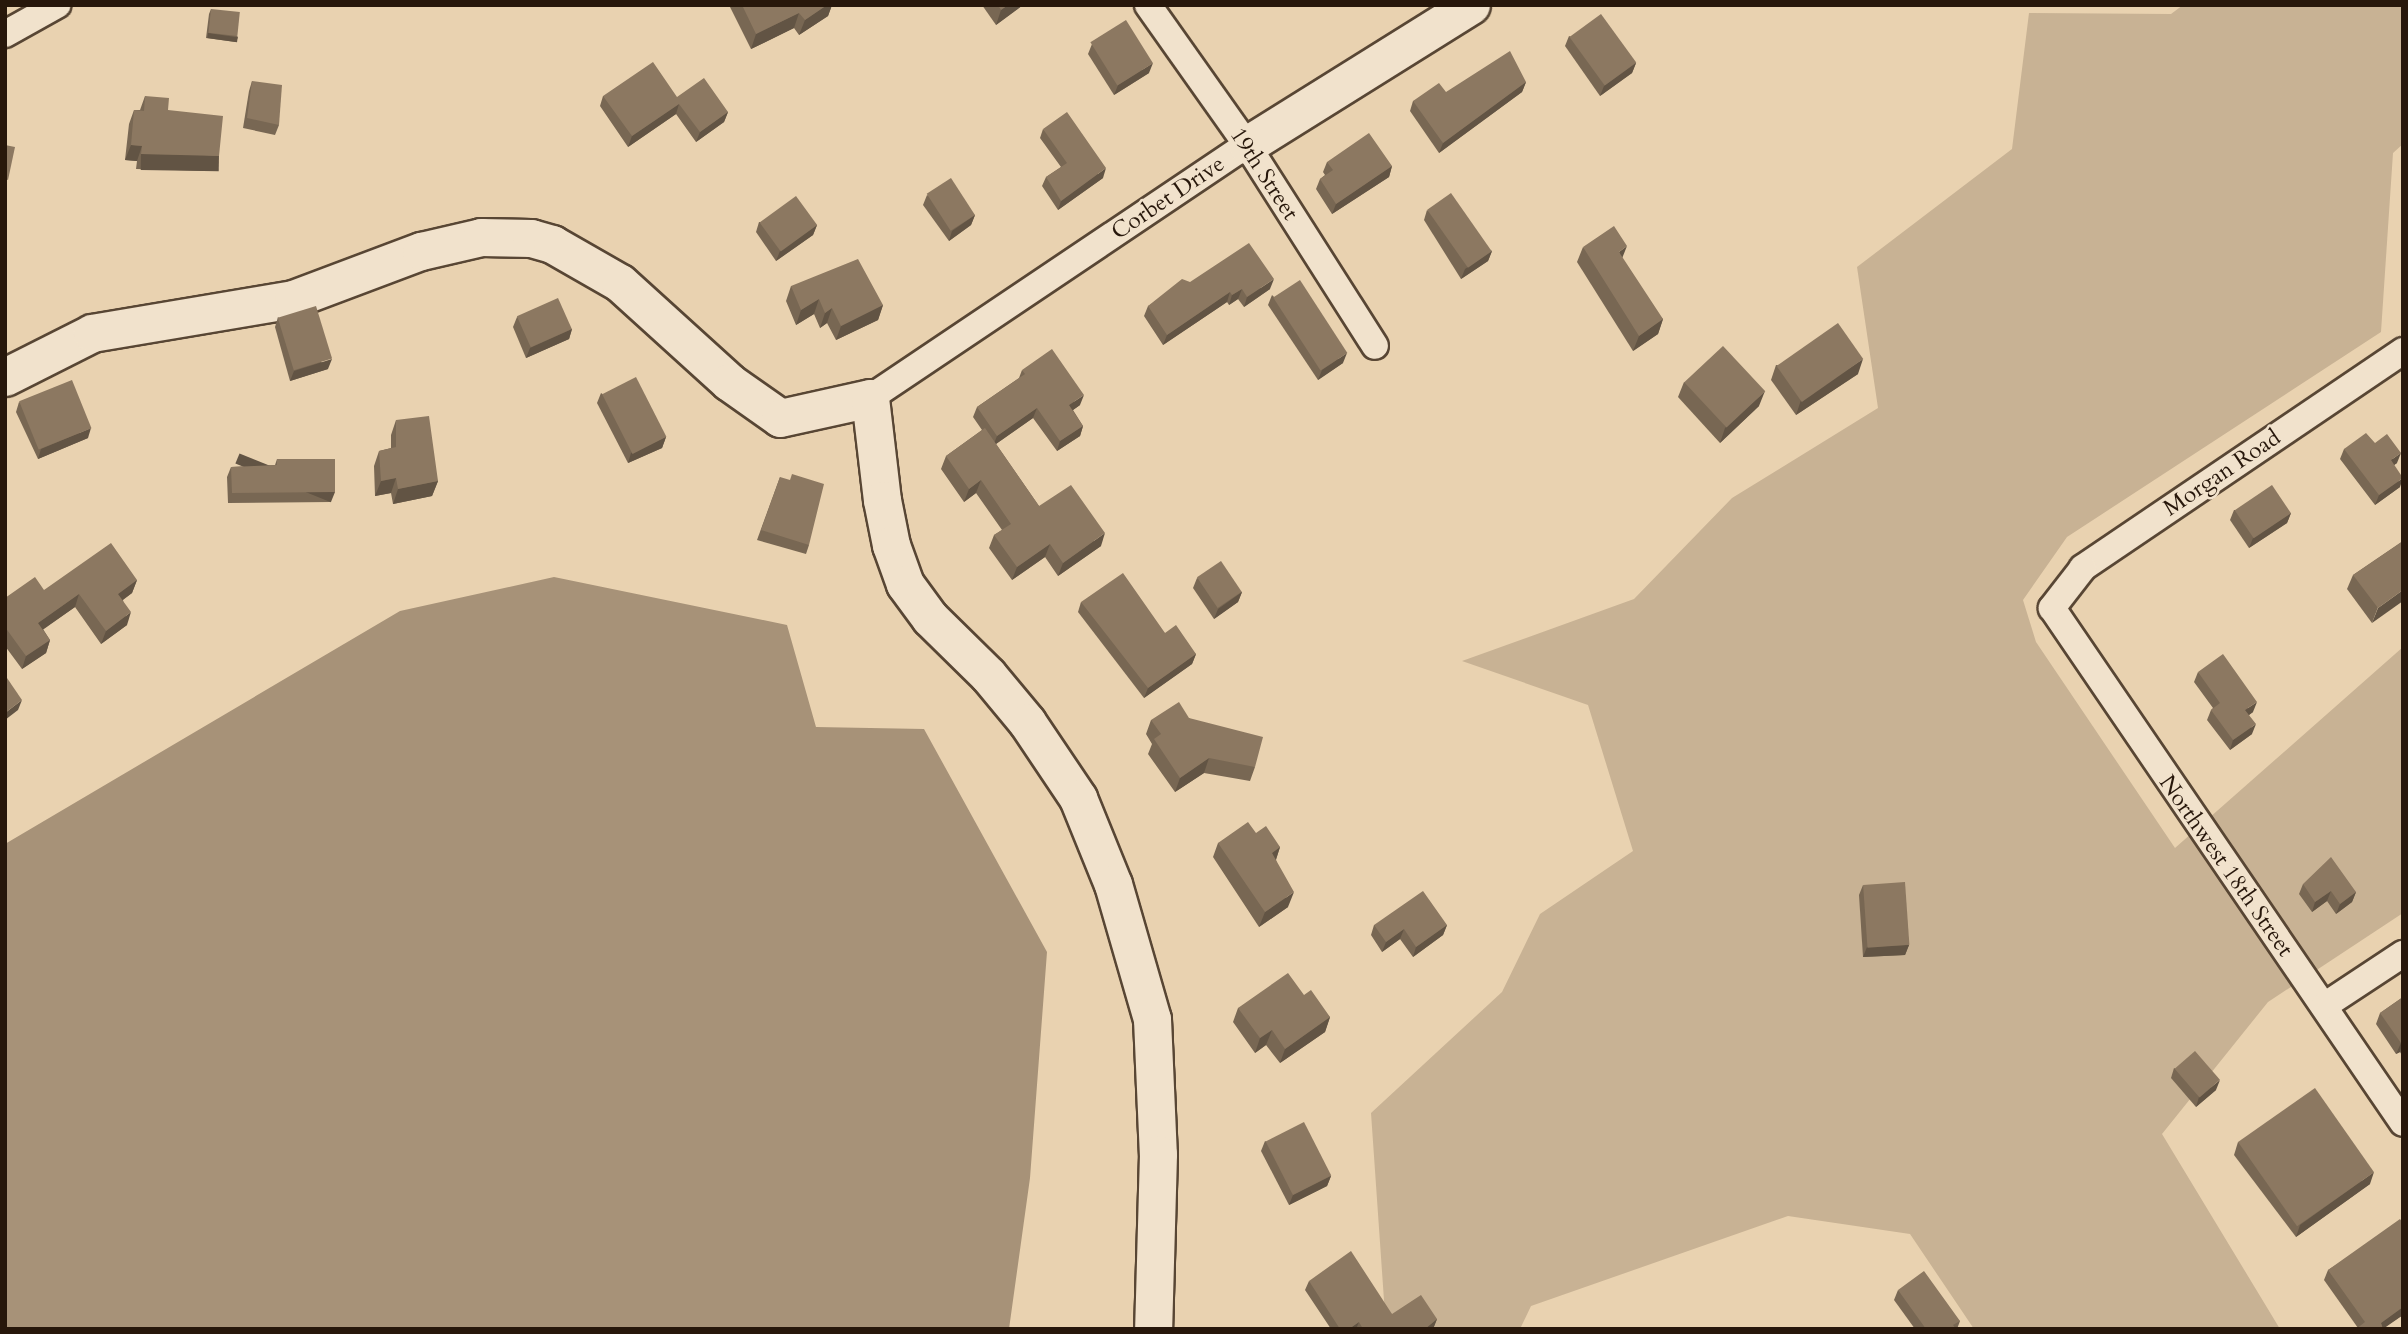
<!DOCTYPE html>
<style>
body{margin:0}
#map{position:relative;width:2408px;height:1334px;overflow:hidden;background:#e9d2b0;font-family:Cardo,serif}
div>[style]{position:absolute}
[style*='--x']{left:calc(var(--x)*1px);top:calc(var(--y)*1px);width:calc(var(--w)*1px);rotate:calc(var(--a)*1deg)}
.green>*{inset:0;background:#c8b294}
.water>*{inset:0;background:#a79278}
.roads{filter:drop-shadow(2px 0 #584634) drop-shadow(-2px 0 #584634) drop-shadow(0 2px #584634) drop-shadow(0 -2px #584634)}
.street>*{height:26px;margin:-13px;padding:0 13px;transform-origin:13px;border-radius:13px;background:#f1e2cc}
.secondary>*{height:37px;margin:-18.5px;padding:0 18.5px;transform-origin:18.5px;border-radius:18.5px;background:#f1e2cc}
.wall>*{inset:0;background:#786753}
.shaded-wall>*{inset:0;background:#625444;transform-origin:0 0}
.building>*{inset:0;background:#8c7861;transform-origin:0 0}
span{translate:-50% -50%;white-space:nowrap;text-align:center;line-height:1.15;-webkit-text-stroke:5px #f1e2cc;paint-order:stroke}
.street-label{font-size:23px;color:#27170b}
.frame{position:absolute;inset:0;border:7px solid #27170b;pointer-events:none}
</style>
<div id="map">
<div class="green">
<div style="clip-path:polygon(2183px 5px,2403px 5px,2403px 144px,2393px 153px,2381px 332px,2067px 537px,2023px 600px,2036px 642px,2175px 848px,2403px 647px,2403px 913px,2268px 1002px,2162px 1134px,2280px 1329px,1974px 1329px,1910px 1234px,1788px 1216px,1531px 1306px,1520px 1329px,1386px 1329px,1371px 1113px,1502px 992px,1540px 914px,1633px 851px,1588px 705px,1462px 661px,1634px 599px,1732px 498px,1878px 408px,1857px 267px,2012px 149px,2029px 13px,2171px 14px)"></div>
</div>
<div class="water">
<div style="clip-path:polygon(554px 577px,787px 625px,816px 727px,924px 729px,1047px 952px,1030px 1178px,1009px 1329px,5px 1329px,5px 844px,400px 611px)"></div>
</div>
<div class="roads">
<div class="street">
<div style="--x:1148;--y:5;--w:171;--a:54.7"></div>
<div style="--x:1247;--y:145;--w:238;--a:57.5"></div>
<div style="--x:5;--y:34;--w:60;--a:-29.1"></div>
<div style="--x:2403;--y:351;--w:387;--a:145.9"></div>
<div style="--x:2083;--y:568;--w:51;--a:127.8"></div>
<div style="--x:2052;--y:608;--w:623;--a:55.72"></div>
<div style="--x:870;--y:398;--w:454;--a:-33.9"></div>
<div style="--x:2324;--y:1006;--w:95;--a:-33.4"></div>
</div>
<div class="secondary">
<div style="--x:1247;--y:145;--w:264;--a:-32"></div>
<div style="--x:5;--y:377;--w:97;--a:-26.8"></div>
<div style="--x:92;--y:333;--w:204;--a:-9.6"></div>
<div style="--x:293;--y:299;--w:137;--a:-20.6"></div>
<div style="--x:421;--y:251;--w:62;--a:-13.1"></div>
<div style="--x:481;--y:237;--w:50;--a:1.1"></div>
<div style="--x:531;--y:238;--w:22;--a:16"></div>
<div style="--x:552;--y:244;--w:78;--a:29.8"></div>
<div style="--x:620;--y:283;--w:147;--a:42.2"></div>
<div style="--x:729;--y:382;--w:62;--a:35.2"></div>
<div style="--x:780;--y:418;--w:92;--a:-12.5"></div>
<div style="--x:870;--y:398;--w:103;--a:83.3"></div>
<div style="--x:882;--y:500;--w:46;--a:78.7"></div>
<div style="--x:891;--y:545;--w:41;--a:70.3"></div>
<div style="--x:905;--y:584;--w:42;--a:53.7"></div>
<div style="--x:930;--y:618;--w:81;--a:44.5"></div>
<div style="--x:988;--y:675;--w:61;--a:50.3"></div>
<div style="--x:1027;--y:722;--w:92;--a:56.1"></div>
<div style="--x:1078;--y:798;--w:93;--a:67.9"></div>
<div style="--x:1113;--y:884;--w:141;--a:73.9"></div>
<div style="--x:1152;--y:1019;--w:135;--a:87.5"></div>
<div style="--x:1158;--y:1154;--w:175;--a:91.6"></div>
</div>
</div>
<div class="wall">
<div style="clip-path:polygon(731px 5px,832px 5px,828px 16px,799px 35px,794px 28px,751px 49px,730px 7px)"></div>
<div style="clip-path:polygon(982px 5px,1023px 5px,996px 25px)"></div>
<div style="clip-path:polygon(211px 9px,238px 37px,236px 42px,206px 38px,209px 14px)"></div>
<div style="clip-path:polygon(1569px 36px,1636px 63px,1632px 73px,1600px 96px,1565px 46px)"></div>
<div style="clip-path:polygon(1092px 44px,1149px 73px,1114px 95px,1088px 54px)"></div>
<div style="clip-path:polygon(252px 81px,279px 125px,275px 135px,243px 128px,249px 91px)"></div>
<div style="clip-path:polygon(1526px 82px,1522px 92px,1439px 153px,1410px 111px,1413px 101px)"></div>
<div style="clip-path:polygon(145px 96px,168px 110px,214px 171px,136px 169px,137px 161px,125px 160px,129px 124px,134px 110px,140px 110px)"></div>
<div style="clip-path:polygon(603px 96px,677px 97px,728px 112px,724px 122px,696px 142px,676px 114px,628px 147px,600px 106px)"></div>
<div style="clip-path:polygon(1043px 129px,1103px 178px,1058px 210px,1042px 186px,1046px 177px,1061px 167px,1040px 138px)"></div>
<div style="clip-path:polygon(1327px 162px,1392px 166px,1389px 177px,1332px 214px,1316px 189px,1320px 179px,1325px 175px,1323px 172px)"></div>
<div style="clip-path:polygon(927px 195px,975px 215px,971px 225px,949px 241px,923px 205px)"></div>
<div style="clip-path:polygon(1427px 210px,1492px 251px,1488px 261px,1461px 279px,1424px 220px)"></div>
<div style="clip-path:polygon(759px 222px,817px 225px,813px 235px,776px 261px,756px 232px)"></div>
<div style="clip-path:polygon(1583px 247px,1663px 319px,1658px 334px,1633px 351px,1577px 262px)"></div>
<div style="clip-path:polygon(1190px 282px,1270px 289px,1244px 307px,1238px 299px,1229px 305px,1227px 302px,1163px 345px,1144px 316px,1148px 306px)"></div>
<div style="clip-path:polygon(791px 286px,883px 305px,878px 320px,836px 340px,827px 323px,820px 328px,814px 314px,796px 325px,786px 301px)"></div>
<div style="clip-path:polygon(1272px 295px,1343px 363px,1318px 380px,1268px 305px)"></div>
<div style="clip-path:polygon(278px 317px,328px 369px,290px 381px,275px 327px)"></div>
<div style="clip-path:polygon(517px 317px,572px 329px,569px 339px,526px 358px,513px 327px)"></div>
<div style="clip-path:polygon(1776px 365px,1858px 374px,1796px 415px,1771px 380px)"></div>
<div style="clip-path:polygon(1022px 370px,1080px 405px,1073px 410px,1083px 426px,1080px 436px,1057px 451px,1033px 418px,996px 444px,1039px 506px,1101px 546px,1058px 576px,1045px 557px,1012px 580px,989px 548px,994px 535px,1002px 530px,976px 493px,964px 502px,941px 469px,946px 456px,982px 430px,973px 417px,977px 407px,1019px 378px)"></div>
<div style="clip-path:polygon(1684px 382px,1759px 406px,1720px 443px,1678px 397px)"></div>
<div style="clip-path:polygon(601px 393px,666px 437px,662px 448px,628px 463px,597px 403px)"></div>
<div style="clip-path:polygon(19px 402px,88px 438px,38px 459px,16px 412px)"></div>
<div style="clip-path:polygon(396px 420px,438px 481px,432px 496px,393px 504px,391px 493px,375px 496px,374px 466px,379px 451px,391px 448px,391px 435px)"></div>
<div style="clip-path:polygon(2375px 443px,2397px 463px,2394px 465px,2400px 487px,2375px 505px,2340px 459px,2344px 449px)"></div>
<div style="clip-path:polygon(277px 459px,331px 502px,228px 503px,227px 477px,231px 467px,275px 465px)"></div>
<div style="clip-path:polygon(780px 477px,809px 545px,806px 554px,757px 540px)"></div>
<div style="clip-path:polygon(2234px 510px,2291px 513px,2287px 523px,2249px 548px,2230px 520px)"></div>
<div style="clip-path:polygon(2403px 541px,2372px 623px,2347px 589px,2353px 575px)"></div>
<div style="clip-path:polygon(1197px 578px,1242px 592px,1238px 602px,1214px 619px,1193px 588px)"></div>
<div style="clip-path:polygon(137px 580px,132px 593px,123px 600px,127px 625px,101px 644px,75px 607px,43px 629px,50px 640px,46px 653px,22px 669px,5px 646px,5px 598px,44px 590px)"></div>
<div style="clip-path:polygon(1081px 602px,1165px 633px,1196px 654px,1192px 664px,1144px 698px,1078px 612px)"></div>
<div style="clip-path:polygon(2198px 672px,2253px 712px,2249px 715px,2252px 734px,2230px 750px,2207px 720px,2211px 710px,2213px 708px,2194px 682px)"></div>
<div style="clip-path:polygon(1189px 718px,1255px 767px,1250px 781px,1204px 773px,1175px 792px,1148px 754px,1152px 744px,1146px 734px,1151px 720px)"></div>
<div style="clip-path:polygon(1256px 833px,1280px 847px,1276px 860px,1288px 907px,1259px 927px,1213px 857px,1218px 843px)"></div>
<div style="clip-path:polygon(2303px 884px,2356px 892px,2352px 902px,2336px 914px,2327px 901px,2312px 912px,2299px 894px)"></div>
<div style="clip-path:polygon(1863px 885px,1909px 945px,1905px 955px,1863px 957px,1859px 895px)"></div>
<div style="clip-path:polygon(1374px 925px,1447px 925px,1443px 935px,1413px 957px,1400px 939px,1382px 952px,1371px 935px)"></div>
<div style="clip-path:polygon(1304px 995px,1330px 1017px,1325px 1032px,1280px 1063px,1266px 1045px,1255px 1053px,1233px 1022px,1238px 1008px)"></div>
<div style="clip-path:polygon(2403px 997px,2403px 1057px,2400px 1052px,2396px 1054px,2376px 1024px,2380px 1013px)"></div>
<div style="clip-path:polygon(2174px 1068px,2216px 1090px,2196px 1107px,2171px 1078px)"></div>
<div style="clip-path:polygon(1265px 1141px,1331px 1176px,1327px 1186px,1289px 1205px,1261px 1151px)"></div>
<div style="clip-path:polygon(2238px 1142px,2370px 1184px,2296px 1237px,2234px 1155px)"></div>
<div style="clip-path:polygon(2403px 1223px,2403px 1315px,2383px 1328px,2358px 1328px,2324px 1280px,2328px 1270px)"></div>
<div style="clip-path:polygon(1309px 1281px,1392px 1314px,1437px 1319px,1433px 1329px,1331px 1329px,1305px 1290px)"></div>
<div style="clip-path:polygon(1898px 1290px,1960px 1321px,1957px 1329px,1915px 1329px,1894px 1300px)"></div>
</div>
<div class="shaded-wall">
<div style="clip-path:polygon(827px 5px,832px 5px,828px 16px,799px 35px,805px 20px)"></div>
<div style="clip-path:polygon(1008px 5px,1023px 5px,996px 25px,1001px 10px)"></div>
<div style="clip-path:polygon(799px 13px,794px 28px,751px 49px,756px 34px)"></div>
<div style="left:208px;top:33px;width:30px;height:5px;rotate:8deg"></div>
<div style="clip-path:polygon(1153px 63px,1149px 73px,1114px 95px,1118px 85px)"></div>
<div style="clip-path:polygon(1636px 63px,1632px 73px,1600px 96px,1604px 86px)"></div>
<div style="clip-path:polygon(1526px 82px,1522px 92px,1439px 153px,1443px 143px)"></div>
<div style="clip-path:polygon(679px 104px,676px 114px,628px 147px,632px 136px)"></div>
<div style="clip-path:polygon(728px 112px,724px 122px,696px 142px,700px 132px)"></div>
<div style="clip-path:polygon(131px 145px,142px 146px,137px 161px,125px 160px)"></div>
<div style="left:141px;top:154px;width:78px;height:16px;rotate:1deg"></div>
<div style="clip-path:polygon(1392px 166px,1389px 177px,1332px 214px,1336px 204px)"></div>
<div style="clip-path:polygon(1106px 168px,1103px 178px,1058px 210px,1061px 201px)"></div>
<div style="clip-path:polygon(975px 215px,971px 225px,949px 241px,952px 231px)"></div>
<div style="clip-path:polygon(817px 225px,813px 235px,776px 261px,780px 251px)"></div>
<div style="clip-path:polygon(1627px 246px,1621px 261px,1619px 252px)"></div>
<div style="clip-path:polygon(1492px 251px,1488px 261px,1461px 279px,1465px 269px)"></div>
<div style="clip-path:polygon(1274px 279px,1270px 289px,1244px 307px,1247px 297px)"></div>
<div style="clip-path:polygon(1242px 289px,1238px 299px,1229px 305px,1232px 295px)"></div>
<div style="clip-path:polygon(1230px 292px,1227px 302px,1163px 345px,1167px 335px)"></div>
<div style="clip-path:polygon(819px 299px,814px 314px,796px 325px,801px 310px)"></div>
<div style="clip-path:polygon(883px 305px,878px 320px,836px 340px,841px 326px)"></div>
<div style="clip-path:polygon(832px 308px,827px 323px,820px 328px,825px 313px)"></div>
<div style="clip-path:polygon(1663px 319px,1658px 334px,1633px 351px,1639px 336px)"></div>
<div style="clip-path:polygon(572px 329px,569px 339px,526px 358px,530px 348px)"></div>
<div style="clip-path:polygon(1347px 353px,1343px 363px,1318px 380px,1322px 370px)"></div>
<div style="clip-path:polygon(332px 359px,328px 369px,290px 381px,294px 371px)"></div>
<div style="clip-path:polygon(1863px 359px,1858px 374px,1796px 415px,1801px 400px)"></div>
<div style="clip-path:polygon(1765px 391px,1759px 406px,1720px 443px,1725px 428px)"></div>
<div style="clip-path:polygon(1084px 395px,1080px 405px,1066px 415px,1069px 405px)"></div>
<div style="clip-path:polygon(1037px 408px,1033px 418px,993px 446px,997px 436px)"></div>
<div style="clip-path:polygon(1083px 426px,1080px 436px,1057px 451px,1060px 441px)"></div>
<div style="clip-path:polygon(91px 428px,88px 438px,38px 459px,41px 449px)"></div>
<div style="clip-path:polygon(666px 437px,662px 448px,628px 463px,631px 453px)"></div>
<div style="clip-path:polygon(2401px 453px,2397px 463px,2387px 470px,2391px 460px)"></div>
<div style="clip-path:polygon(396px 478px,391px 493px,375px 496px,381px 481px)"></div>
<div style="clip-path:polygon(2403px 478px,2400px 487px,2375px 505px,2379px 495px)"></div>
<div style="clip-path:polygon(981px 480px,976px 493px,964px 502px,969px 489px)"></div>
<div style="clip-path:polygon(438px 481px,432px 496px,393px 504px,398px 489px)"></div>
<div style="left:335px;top:492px;width:11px;height:103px;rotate:112deg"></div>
<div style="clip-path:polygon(2291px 513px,2287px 523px,2249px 548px,2253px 538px)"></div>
<div style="clip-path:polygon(1105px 533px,1101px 546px,1058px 576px,1063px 563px)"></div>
<div style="clip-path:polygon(1050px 544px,1045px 557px,1012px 580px,1017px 567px)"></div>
<div style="clip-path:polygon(137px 580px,132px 593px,114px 606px,118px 594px)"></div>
<div style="clip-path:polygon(2403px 590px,2403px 601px,2372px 623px,2378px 608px)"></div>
<div style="clip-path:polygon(1242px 592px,1238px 602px,1214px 619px,1218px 609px)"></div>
<div style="clip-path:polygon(79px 594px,75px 607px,34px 636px,38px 623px)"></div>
<div style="clip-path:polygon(131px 612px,127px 625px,101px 644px,106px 631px)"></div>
<div style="clip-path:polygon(50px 640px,46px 653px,22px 669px,26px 656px)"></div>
<div style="clip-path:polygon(1196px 654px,1192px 664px,1144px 698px,1148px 688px)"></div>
<div style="clip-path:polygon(22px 700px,18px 710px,5px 720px,5px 713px)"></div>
<div style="clip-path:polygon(2257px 702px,2253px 712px,2242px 720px,2245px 710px)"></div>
<div style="clip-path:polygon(2256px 724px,2252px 734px,2230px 750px,2233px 740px)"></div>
<div style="clip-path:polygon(1209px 758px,1204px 773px,1175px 792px,1180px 778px)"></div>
<div style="clip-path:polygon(1280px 847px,1275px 862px,1272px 853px)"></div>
<div style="clip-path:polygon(2331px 891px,2327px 901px,2312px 912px,2315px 902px)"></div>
<div style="clip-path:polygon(1294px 892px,1288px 907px,1259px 927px,1265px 912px)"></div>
<div style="clip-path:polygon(2356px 892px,2352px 902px,2336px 914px,2340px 904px)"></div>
<div style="clip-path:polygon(1447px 925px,1443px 935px,1413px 957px,1416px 947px)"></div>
<div style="clip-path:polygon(1404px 929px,1400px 939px,1382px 952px,1386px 942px)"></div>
<div style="clip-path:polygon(1909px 945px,1905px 955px,1863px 957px,1867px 947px)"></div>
<div style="clip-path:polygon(1330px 1017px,1325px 1032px,1280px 1063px,1285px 1049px)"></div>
<div style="clip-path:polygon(1272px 1030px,1266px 1045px,1255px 1053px,1260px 1038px)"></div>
<div style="clip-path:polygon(2403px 1042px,2400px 1052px,2396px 1054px,2401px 1043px)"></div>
<div style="clip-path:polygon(2220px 1080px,2216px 1090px,2196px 1107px,2199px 1097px)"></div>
<div style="clip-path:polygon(2374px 1172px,2370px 1184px,2296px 1237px,2300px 1225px)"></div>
<div style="clip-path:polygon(1331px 1176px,1327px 1186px,1289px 1205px,1293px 1195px)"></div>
<div style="clip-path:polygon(2403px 1307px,2403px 1315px,2383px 1329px,2381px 1323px)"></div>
<div style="clip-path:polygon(1437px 1319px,1433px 1329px,1425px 1329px)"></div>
<div style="clip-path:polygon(1359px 1322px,1356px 1329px,1349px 1329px)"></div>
</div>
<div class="building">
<div style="clip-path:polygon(742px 5px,827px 5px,805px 20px,799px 13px,756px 34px)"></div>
<div style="clip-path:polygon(998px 5px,1008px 5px,1001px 10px)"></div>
<div style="left:211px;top:9px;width:29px;height:24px;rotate:6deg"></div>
<div style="left:1601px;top:14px;width:60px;height:39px;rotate:54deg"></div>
<div style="left:1126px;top:20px;width:51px;height:42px;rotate:58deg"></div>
<div style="clip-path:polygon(1510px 51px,1526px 82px,1443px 143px,1413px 101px,1439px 83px,1446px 92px)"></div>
<div style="clip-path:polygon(653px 62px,677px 97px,704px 78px,728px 112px,700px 132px,679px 104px,632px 136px,603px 96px)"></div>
<div style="clip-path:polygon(252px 81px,282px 85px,279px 125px,247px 118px)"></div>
<div style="clip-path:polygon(145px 96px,169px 98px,168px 110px,223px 116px,219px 156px,141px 154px,142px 146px,131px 145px,134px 110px,144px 111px)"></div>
<div style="clip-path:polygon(1067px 112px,1106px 168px,1061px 201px,1046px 177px,1067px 163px,1043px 129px)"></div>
<div style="clip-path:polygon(1369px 133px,1392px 166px,1336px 204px,1320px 179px,1333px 170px,1327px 162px)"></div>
<div style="clip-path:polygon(5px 145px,15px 147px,8px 180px,5px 179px)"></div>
<div style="left:951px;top:178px;width:44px;height:29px;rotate:57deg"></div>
<div style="left:1451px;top:193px;width:71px;height:29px;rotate:55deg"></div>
<div style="left:796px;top:196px;width:36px;height:45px;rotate:54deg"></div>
<div style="clip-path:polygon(1614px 226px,1627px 246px,1619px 252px,1663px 319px,1639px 336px,1583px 247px)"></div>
<div style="clip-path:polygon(1249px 243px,1274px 279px,1247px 297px,1242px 289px,1232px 295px,1230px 292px,1167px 335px,1148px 306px,1182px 279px,1190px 282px)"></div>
<div style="clip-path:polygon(858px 259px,883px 305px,841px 326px,832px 308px,825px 313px,819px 299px,801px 310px,791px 286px)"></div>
<div style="left:1300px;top:280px;width:87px;height:32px;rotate:57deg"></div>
<div style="left:558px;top:298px;width:34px;height:45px;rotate:66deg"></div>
<div style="left:316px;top:306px;width:55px;height:40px;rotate:73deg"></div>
<div style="left:1838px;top:323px;width:44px;height:75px;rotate:55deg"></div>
<div style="left:1723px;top:346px;width:62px;height:53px;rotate:47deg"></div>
<div style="clip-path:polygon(1052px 349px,1084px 395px,1069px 405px,1083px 426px,1060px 441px,1037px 408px,997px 436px,977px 407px,1025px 374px,1022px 370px)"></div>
<div style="left:636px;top:377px;width:67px;height:38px;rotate:63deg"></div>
<div style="left:72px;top:380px;width:52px;height:57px;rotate:68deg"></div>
<div style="clip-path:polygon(429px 416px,438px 481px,398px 489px,396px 478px,381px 481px,379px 451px,396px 447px,396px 420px)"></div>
<div style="clip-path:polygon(985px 428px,1039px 506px,1071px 485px,1105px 533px,1063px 563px,1050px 544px,1017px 567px,994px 535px,1011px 524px,981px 480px,969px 489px,946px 456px)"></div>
<div style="clip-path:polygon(2366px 433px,2375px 443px,2387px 434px,2401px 453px,2391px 460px,2403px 478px,2379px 495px,2344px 449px)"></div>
<div style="clip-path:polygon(277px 459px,335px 459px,335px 492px,232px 493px,231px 467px,277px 465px)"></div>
<div style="clip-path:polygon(792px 474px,824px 484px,809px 545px,761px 530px,780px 477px,790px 480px)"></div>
<div style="left:2272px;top:485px;width:34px;height:45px;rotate:56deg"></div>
<div style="clip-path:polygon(2403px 541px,2403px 590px,2378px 608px,2353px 575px)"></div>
<div style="clip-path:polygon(111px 543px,137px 580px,118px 594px,131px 612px,106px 631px,79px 594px,38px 623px,50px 640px,26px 656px,5px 627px,5px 598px,35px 577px,44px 590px)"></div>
<div style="left:1221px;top:561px;width:37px;height:29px;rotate:56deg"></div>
<div style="clip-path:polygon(1123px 573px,1165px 633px,1176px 625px,1196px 654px,1148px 688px,1081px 602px)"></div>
<div style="clip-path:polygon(2223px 654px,2257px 702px,2245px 710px,2256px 724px,2233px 740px,2211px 710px,2220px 703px,2198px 672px)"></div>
<div style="clip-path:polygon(7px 678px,22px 700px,5px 713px,5px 679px)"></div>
<div style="clip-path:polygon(1179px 702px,1189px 718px,1263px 737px,1255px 767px,1209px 758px,1180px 778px,1154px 739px,1161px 734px,1151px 720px)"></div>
<div style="clip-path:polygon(1248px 822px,1256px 833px,1266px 826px,1280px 847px,1272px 853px,1294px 892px,1265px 912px,1218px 843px)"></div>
<div style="clip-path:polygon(2331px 857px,2356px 892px,2340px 904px,2331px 891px,2315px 902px,2303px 884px)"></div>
<div style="left:1905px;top:882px;width:63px;height:42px;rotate:86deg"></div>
<div style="clip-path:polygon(1423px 891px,1447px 925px,1416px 947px,1404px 929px,1386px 942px,1374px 925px)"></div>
<div style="clip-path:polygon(1288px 973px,1304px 995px,1311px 990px,1330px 1017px,1285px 1049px,1272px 1030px,1260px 1038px,1238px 1008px)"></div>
<div style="clip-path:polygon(2403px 997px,2403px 1042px,2401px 1043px,2380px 1013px)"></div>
<div style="left:2195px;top:1051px;width:38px;height:27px;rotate:49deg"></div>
<div style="left:2315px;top:1088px;width:103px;height:94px;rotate:55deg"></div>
<div style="left:1304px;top:1122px;width:60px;height:43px;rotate:63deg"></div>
<div style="clip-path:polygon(2400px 1219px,2403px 1223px,2403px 1307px,2381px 1323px,2383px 1329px,2356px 1329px,2365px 1322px,2328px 1270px)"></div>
<div style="clip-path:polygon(1351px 1251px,1392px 1314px,1421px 1295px,1437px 1319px,1425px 1329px,1363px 1329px,1359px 1322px,1349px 1329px,1340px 1329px,1309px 1281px)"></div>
<div style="clip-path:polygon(1924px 1271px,1960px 1321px,1953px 1325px,1956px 1329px,1926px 1329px,1898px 1290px)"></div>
</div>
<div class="street-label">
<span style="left:1264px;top:174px;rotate:57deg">19th Street</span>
<span style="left:1168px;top:198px;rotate:-34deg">Corbet Drive</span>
<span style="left:2222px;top:473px;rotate:-34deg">Morgan Road</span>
<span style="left:2226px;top:866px;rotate:55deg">Northwest 18th Street</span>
</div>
<div class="frame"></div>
</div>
